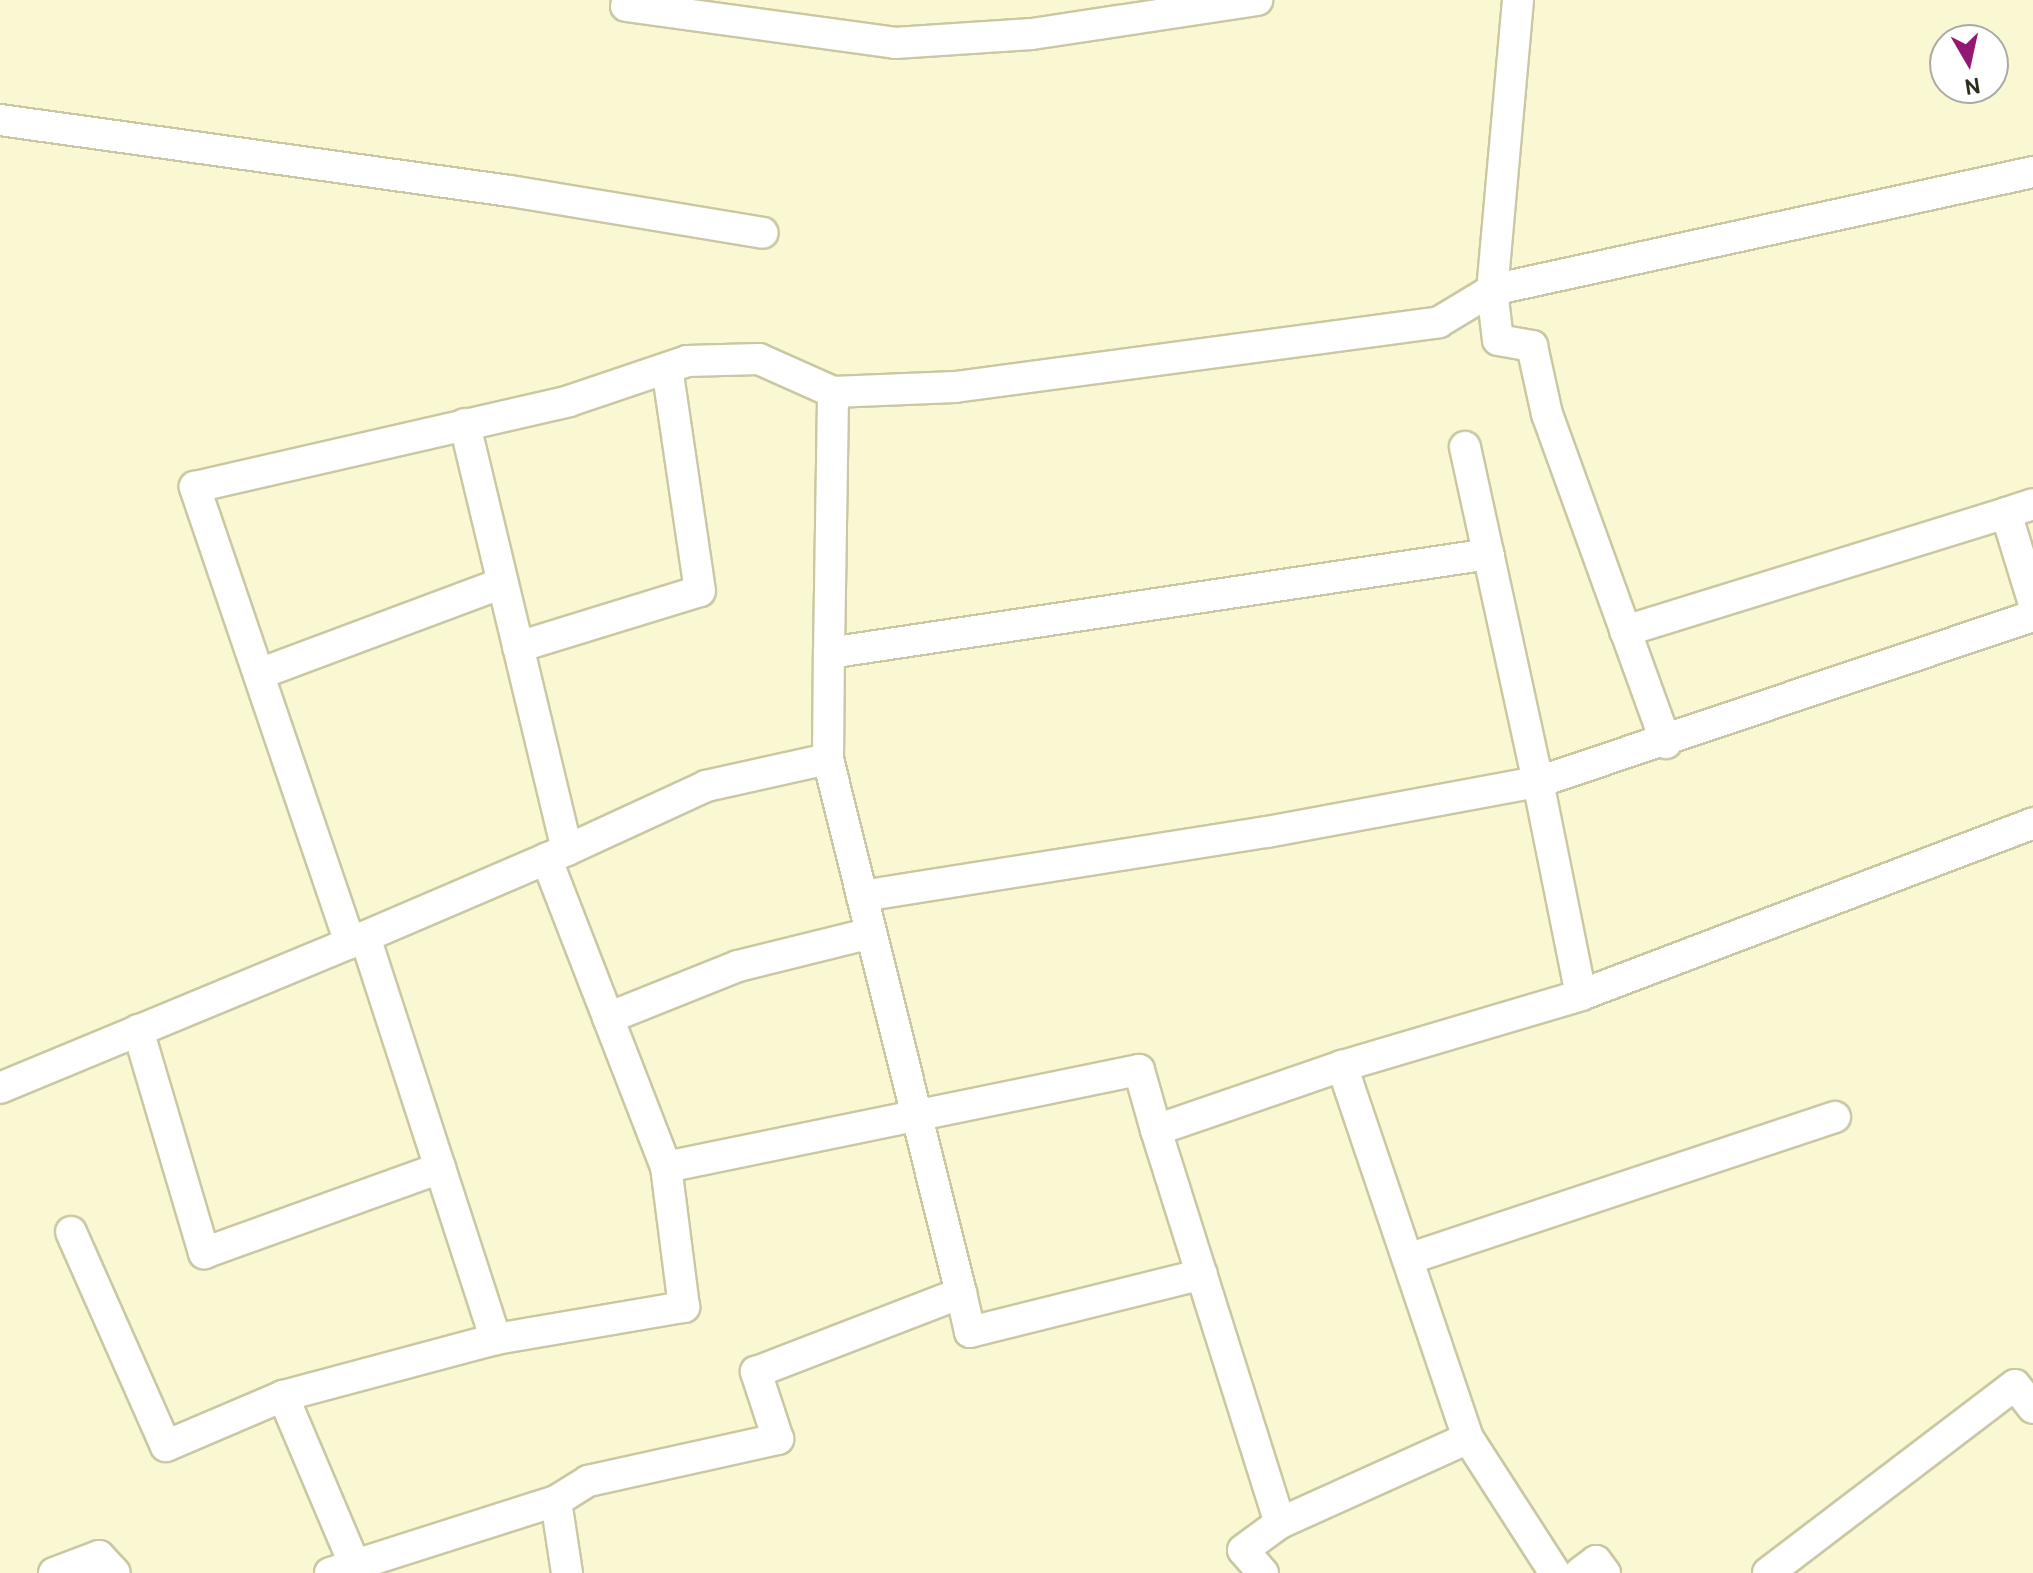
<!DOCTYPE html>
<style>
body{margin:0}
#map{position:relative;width:2033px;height:1573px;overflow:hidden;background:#faf8d2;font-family:Cabin,sans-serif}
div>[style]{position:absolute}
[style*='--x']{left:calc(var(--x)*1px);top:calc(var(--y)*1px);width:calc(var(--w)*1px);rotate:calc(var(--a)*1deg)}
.roads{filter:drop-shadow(2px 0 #cac8a3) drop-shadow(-2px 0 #cac8a3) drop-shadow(0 2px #cac8a3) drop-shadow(0 -2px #cac8a3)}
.minor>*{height:30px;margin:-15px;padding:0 15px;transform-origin:15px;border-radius:15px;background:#fff}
span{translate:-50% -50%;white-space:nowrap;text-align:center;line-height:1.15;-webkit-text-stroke:8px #fff;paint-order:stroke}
.north{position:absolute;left:1929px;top:24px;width:80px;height:80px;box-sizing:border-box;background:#fff;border:2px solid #ababa5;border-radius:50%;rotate:171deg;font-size:22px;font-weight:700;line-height:32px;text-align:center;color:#2d2d1e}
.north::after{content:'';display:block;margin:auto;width:28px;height:36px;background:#941772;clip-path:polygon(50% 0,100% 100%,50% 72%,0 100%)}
</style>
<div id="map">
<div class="roads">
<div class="minor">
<div style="--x:1518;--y:0;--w:291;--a:95.1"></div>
<div style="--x:1492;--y:290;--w:50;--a:83.2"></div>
<div style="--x:1498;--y:340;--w:35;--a:10"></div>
<div style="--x:1532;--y:346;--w:70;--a:77.6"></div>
<div style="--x:1547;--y:414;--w:350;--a:70.1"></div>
<div style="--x:626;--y:6;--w:272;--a:7.8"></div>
<div style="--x:895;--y:43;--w:137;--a:-3.8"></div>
<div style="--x:1032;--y:34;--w:228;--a:-8.6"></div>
<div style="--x:0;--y:120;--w:515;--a:7.93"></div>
<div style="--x:510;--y:191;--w:256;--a:9.4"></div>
<div style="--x:2006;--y:513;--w:28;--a:-18"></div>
<div style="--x:1625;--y:631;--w:399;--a:-17.2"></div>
<div style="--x:2006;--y:513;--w:92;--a:72.9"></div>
<div style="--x:518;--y:647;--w:190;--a:-17.1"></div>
<div style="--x:700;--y:591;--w:225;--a:-98.4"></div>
<div style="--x:829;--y:653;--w:261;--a:-89.1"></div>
<div style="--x:833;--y:392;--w:122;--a:-2.3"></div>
<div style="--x:955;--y:387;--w:488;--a:-7.6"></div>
<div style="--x:1439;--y:322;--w:62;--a:-31.1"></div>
<div style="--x:1492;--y:290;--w:554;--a:-12.3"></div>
<div style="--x:259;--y:674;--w:260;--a:-20.5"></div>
<div style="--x:567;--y:850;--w:153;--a:-24.7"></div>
<div style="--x:706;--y:786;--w:125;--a:-12.5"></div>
<div style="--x:862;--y:896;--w:410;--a:-9"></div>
<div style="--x:1267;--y:832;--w:276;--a:-10.5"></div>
<div style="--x:1538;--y:782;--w:343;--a:-102.3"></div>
<div style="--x:365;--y:937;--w:423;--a:72"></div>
<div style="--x:496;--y:1339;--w:191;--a:-9.7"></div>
<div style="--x:684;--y:1307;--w:141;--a:-97.3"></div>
<div style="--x:666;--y:1167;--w:331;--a:-111.2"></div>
<div style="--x:350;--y:943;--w:236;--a:-23.2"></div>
<div style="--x:567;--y:850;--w:438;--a:-103.5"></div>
<div style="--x:1581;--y:995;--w:484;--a:-20.8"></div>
<div style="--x:608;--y:1018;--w:140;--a:-21.8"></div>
<div style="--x:738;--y:966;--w:137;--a:-13.9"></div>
<div style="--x:138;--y:1030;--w:233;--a:73.5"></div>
<div style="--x:204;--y:1253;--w:251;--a:-19.8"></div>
<div style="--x:0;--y:1088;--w:379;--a:-22.5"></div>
<div style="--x:350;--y:943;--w:482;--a:-108.8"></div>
<div style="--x:195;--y:487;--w:384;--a:-12.9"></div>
<div style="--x:569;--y:401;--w:125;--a:-18.7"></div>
<div style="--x:687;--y:361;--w:72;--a:-1.6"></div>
<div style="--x:759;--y:359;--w:81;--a:24"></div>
<div style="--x:1156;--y:1130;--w:412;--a:72.5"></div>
<div style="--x:1280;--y:1523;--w:206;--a:-24.3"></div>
<div style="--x:666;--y:1167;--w:483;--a:-11.6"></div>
<div style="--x:1139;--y:1070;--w:62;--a:74.2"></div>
<div style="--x:1156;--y:1130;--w:197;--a:-19"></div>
<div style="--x:71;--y:1232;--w:234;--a:66.1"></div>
<div style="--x:166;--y:1446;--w:127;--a:-23.1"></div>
<div style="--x:283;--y:1396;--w:192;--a:67"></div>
<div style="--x:1408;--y:1259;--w:450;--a:-18.4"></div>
<div style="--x:961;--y:1293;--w:40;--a:77"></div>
<div style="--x:970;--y:1332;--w:239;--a:-14"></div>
<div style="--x:283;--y:1396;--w:220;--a:-15"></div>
<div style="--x:556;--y:1501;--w:73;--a:81.3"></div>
<div style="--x:54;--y:1573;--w:48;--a:-20.7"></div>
<div style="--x:99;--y:1556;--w:23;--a:47"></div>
<div style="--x:330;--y:1573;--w:237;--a:-17.7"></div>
<div style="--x:556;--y:1501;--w:38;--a:-32"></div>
<div style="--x:588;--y:1481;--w:195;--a:-12.5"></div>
<div style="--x:778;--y:1439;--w:71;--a:-108.2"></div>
<div style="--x:756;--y:1372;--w:220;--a:-21.1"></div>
<div style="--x:961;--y:1293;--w:550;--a:-103.99"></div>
<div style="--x:828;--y:759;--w:106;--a:-89.5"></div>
<div style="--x:829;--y:653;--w:667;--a:-8.53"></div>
<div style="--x:1263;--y:1573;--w:30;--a:-131"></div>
<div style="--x:1243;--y:1550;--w:46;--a:-36.1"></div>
<div style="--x:1555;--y:1573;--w:161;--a:-122.8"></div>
<div style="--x:1468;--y:1438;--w:393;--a:-108.7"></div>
<div style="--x:1342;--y:1066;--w:249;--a:-16.5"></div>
<div style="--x:1581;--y:995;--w:217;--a:-101.4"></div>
<div style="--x:1538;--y:782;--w:522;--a:-18.54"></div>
<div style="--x:1580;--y:1573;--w:20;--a:-37"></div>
<div style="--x:1596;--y:1561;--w:15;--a:53"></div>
<div style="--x:1768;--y:1573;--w:310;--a:-37.3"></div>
<div style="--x:2015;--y:1385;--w:29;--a:52"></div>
</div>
</div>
<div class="north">N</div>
</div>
